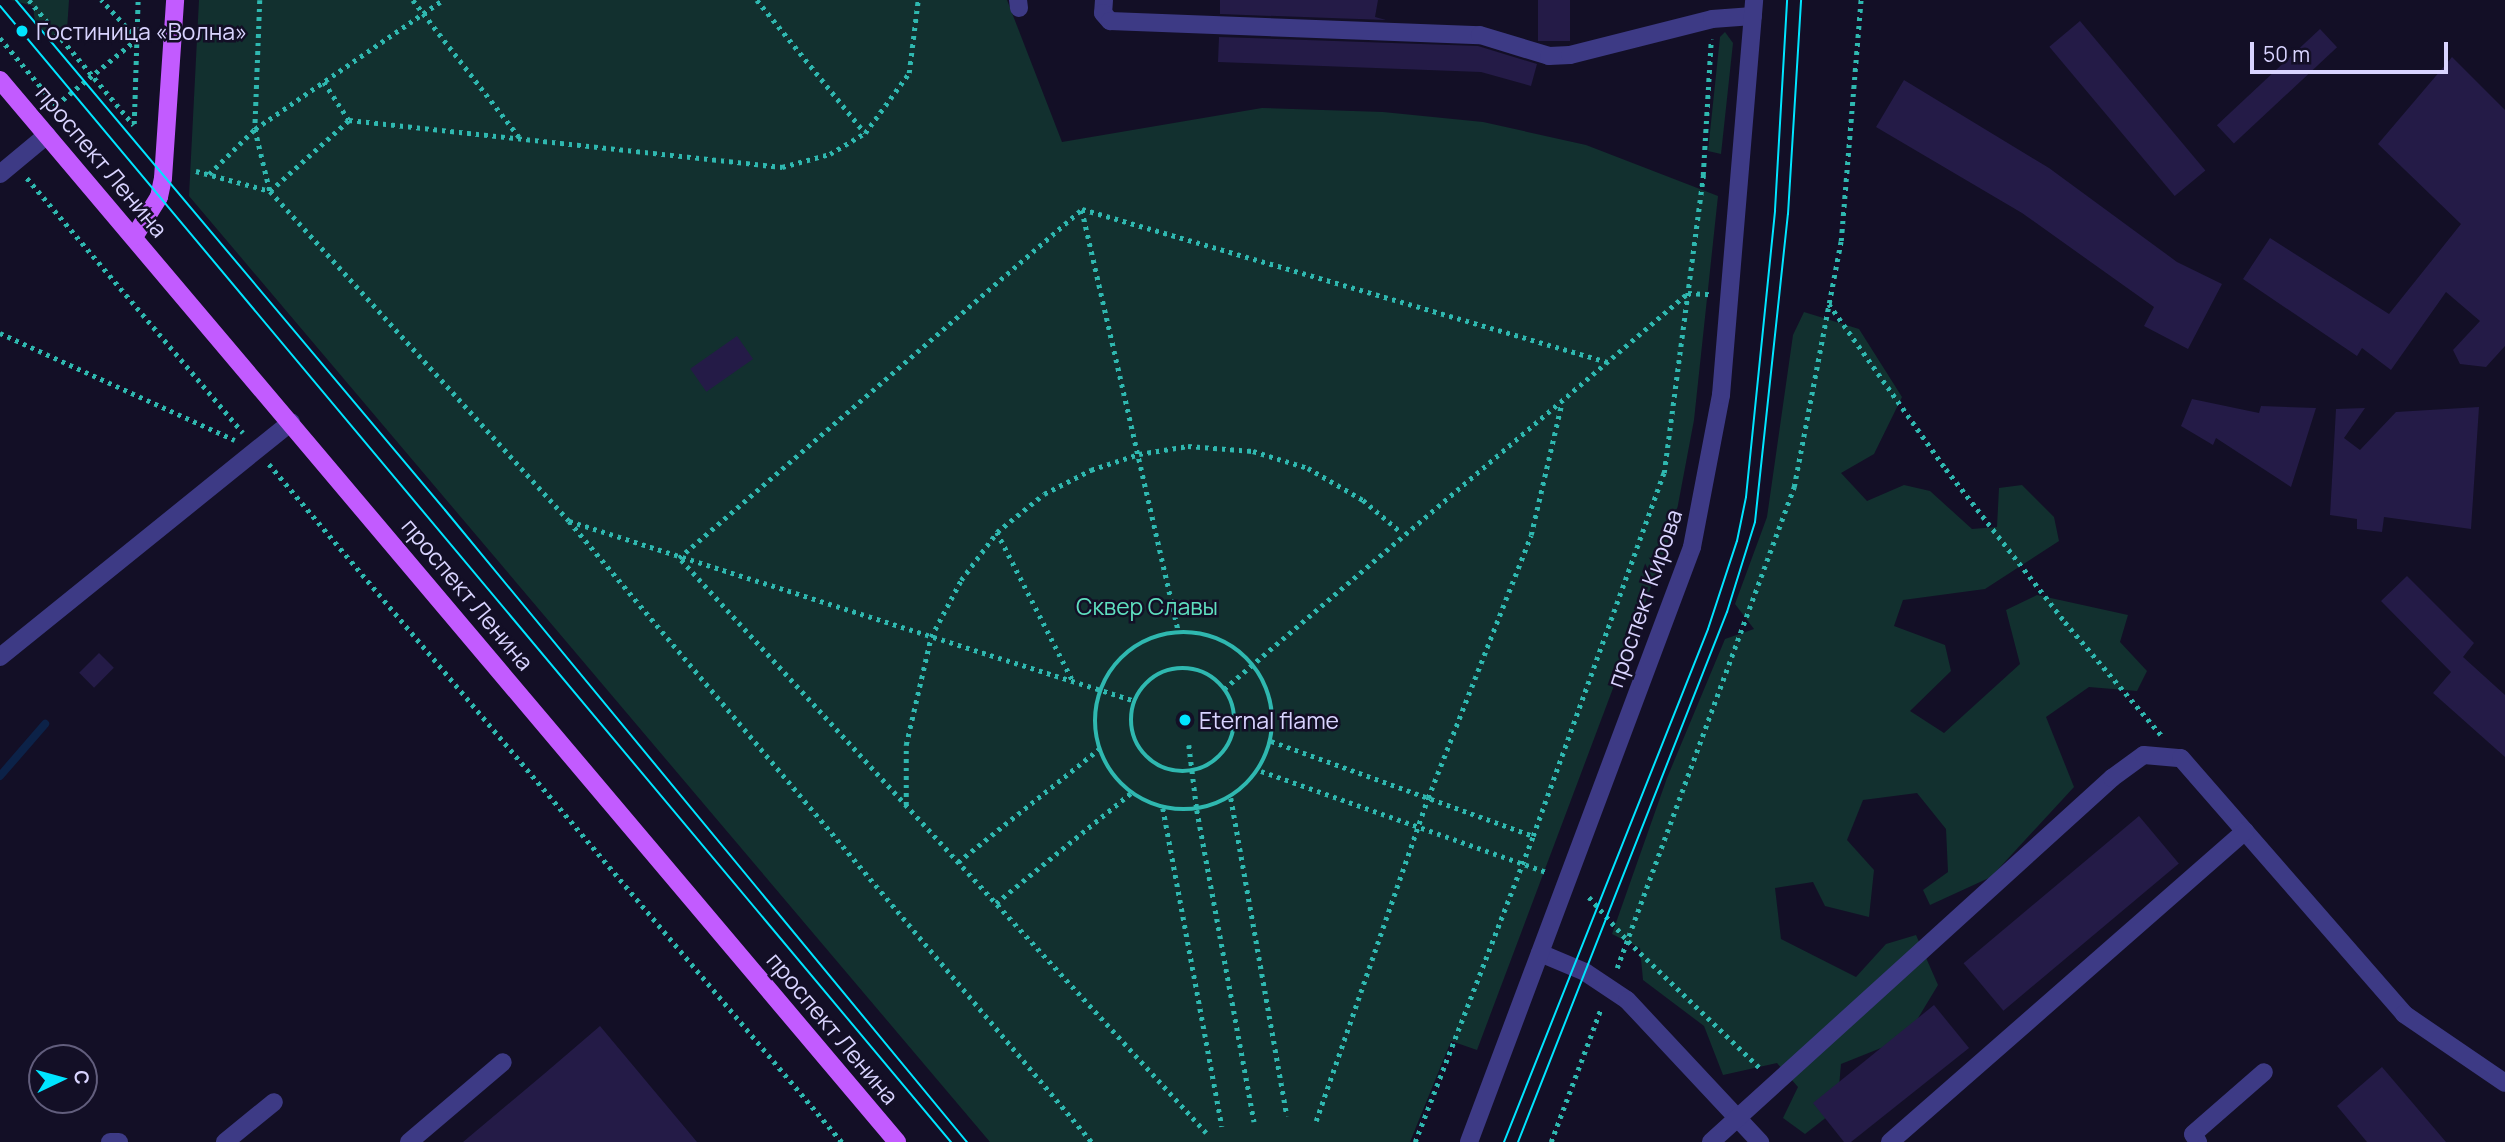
<!DOCTYPE html>
<meta charset="utf-8">
<style>
body{margin:0}
#map{position:relative;width:2505px;height:1142px;overflow:hidden;background:#130f26;font-family:Manrope,sans-serif}
div>[style]{position:absolute}
[style*='--x']{left:calc(var(--x)*1px);top:calc(var(--y)*1px);width:calc(var(--w)*1px);rotate:calc(var(--a)*1deg)}
.green>*{inset:0;background:#12302f}
.stream>*{height:8px;margin:-4px;padding:0 4px;transform-origin:4px;border-radius:4px;background:#0c2248}
.building>*{inset:0;background:#241b47;transform-origin:0 0}
.path>*{height:4.5px;margin-top:-2.25px;transform-origin:0;background:repeating-linear-gradient(90deg,#2fb8b0 0 3.5px,transparent 0 8.5px)}
.path>.ring{margin:-2.25px;padding:0;box-sizing:content-box;background:none;border:4.5px solid #2fb8b0;border-radius:50%}
.minor>*{height:18px;margin:-9px;padding:0 9px;transform-origin:9px;border-radius:9px;background:#3d3a85}
.major>*{height:18px;margin:-9px;padding:0 9px;transform-origin:9px;border-radius:9px;background:#c25bff}
.tram>*{height:2px;margin:-1px;padding:0 1px;transform-origin:1px;border-radius:1px;background:#00e5ff}
.dots>*{width:19px;height:19px;translate:-50% -50%;box-sizing:border-box;border:4px solid #130f26;border-radius:50%}
span{translate:-50% -50%;white-space:nowrap;text-align:center;line-height:1.15;-webkit-text-stroke:5px #130f26;paint-order:stroke}
.poi-label{font-size:23px;color:#d9d4ff}
.left{translate:0 -50%;text-align:left}
.street-label{font-size:23px;color:#d9d4ff}
.park-label{font-size:23px;color:#5fe0c0}
.north{position:absolute;left:28px;top:1044px;width:70px;height:70px;box-sizing:border-box;background:#130f26;border:2px solid #625e7d;border-radius:50%;rotate:85deg;font-size:19px;font-weight:700;line-height:28px;text-align:center;color:#d9d4ff}
.north::after{content:'';display:block;margin:auto;width:24px;height:32px;background:#00e5ff;clip-path:polygon(50% 0,100% 100%,50% 72%,0 100%)}
.scale{position:absolute;left:2250px;top:42px;width:198px;height:32px;box-sizing:border-box;border:4px solid #d9d4ff;border-top:0;padding-left:9px;font-size:21px;line-height:24px;white-space:nowrap;color:#d9d4ff;-webkit-text-stroke:5px #130f26;paint-order:stroke}
</style>
<div id="map">
<div class="green">
<div style="clip-path:polygon(11px 0,69px 0,67px 30px,50px 36px,35px 23px,33px 6px)"></div>
<div style="clip-path:polygon(199px 0,1007px 0,1062px 142px,1262px 108px,1383px 112px,1483px 122px,1586px 145px,1718px 196px,1694px 420px,1674px 526px,1477px 1050px,1451px 1041px,1410px 1142px,990px 1142px,189px 196px)"></div>
<div style="clip-path:polygon(1725px 32px,1733px 43px,1721px 154px,1708px 151px,1720px 37px)"></div>
<div style="clip-path:polygon(1804px 312px,1859px 329px,1902px 397px,1874px 454px,1841px 473px,1867px 501px,1904px 485px,1930px 491px,1972px 529px,1997px 527px,1999px 488px,2022px 485px,2054px 517px,2059px 541px,1985px 589px,1903px 600px,1894px 626px,1945px 645px,1951px 671px,1910px 711px,1944px 733px,2020px 664px,2006px 610px,2037px 595px,2128px 615px,2120px 642px,2147px 671px,2137px 691px,2089px 687px,2046px 717px,2074px 787px,1991px 877px,1930px 905px,1923px 890px,1948px 872px,1946px 829px,1917px 793px,1863px 800px,1847px 840px,1874px 870px,1869px 917px,1825px 906px,1813px 882px,1775px 888px,1781px 939px,1856px 977px,1886px 944px,1916px 935px,1938px 985px,1906px 1038px,1841px 1064px,1837px 1109px,1805px 1134px,1783px 1118px,1798px 1087px,1777px 1063px,1723px 1075px,1704px 1026px,1643px 980px,1640px 948px,1612px 934px,1667px 778px,1725px 639px,1754px 629px,1735px 604px,1767px 517px,1793px 335px)"></div>
</div>
<div class="stream">
<div style="--x:0;--y:776;--w:69;--a:-49.1"></div>
</div>
<div class="building">
<div style="clip-path:polygon(1220px 0,1378px 0,1375px 17px,1386px 20px,1220px 14px)"></div>
<div style="left:1538px;top:0;width:32px;height:41px"></div>
<div style="left:2080px;top:21px;width:195px;height:40px;rotate:50deg"></div>
<div style="left:2320px;top:29px;width:25px;height:141px;rotate:47deg"></div>
<div style="clip-path:polygon(1219px 37px,1478px 46px,1537px 64px,1531px 86px,1481px 72px,1218px 62px)"></div>
<div style="clip-path:polygon(2452px 57px,2505px 110px,2505px 346px,2486px 367px,2460px 364px,2453px 350px,2480px 321px,2446px 292px,2391px 370px,2362px 348px,2357px 356px,2243px 279px,2270px 238px,2389px 314px,2461px 224px,2378px 144px)"></div>
<div style="clip-path:polygon(1904px 80px,2049px 168px,2177px 262px,2222px 284px,2188px 349px,2144px 326px,2154px 307px,2022px 213px,1876px 127px)"></div>
<div style="left:737px;top:336px;width:28px;height:57px;rotate:55deg"></div>
<div style="clip-path:polygon(2192px 399px,2259px 413px,2261px 406px,2316px 408px,2291px 487px,2216px 438px,2213px 445px,2181px 426px)"></div>
<div style="clip-path:polygon(2479px 407px,2471px 529px,2384px 517px,2382px 532px,2357px 529px,2357px 519px,2330px 515px,2336px 409px,2365px 408px,2344px 438px,2360px 450px,2396px 412px)"></div>
<div style="clip-path:polygon(2407px 576px,2474px 643px,2463px 657px,2505px 695px,2505px 757px,2433px 693px,2451px 672px,2381px 601px)"></div>
<div style="left:99px;top:653px;width:21px;height:28px;rotate:45deg"></div>
<div style="left:2139px;top:816px;width:62px;height:229px;rotate:50deg"></div>
<div style="clip-path:polygon(1934px 1005px,1969px 1048px,1851px 1142px,1844px 1142px,1813px 1103px)"></div>
<div style="clip-path:polygon(600px 1026px,697px 1142px,463px 1142px,544px 1074px)"></div>
<div style="clip-path:polygon(2382px 1067px,2446px 1142px,2367px 1142px,2337px 1106px)"></div>
</div>
<div class="path">
<div style="--x:29;--y:0;--w:163;--a:50"></div>
<div style="--x:260;--y:0;--w:129;--a:92.2"></div>
<div style="--x:255;--y:129;--w:64;--a:76.4"></div>
<div style="--x:270;--y:191;--w:445;--a:47.8"></div>
<div style="--x:569;--y:521;--w:812;--a:49.9"></div>
<div style="--x:413;--y:0;--w:175;--a:52.2"></div>
<div style="--x:757;--y:0;--w:171;--a:50.9"></div>
<div style="--x:0;--y:38;--w:87;--a:50.1"></div>
<div style="--x:56;--y:105;--w:104;--a:-39.2"></div>
<div style="--x:137;--y:39;--w:53;--a:-132.7"></div>
<div style="--x:324;--y:82;--w:45;--a:56.7"></div>
<div style="--x:134;--y:124;--w:124;--a:-88.2"></div>
<div style="--x:196;--y:171;--w:77;--a:15.1"></div>
<div style="--x:209;--y:174;--w:64;--a:-44.4"></div>
<div style="--x:255;--y:129;--w:228;--a:-34.5"></div>
<div style="--x:27;--y:178;--w:334;--a:49.7"></div>
<div style="--x:270;--y:191;--w:106;--a:-41.9"></div>
<div style="--x:349;--y:120;--w:436;--a:6.2"></div>
<div style="--x:782;--y:167;--w:50;--a:-15.2"></div>
<div style="--x:830;--y:154;--w:41;--a:-31"></div>
<div style="--x:865;--y:133;--w:74;--a:-53.7"></div>
<div style="--x:909;--y:73;--w:74;--a:-83"></div>
<div style="--x:1082;--y:210;--w:433;--a:77.1"></div>
<div style="--x:1829;--y:304;--w:202;--a:54.7"></div>
<div style="--x:1946;--y:469;--w:194;--a:52.1"></div>
<div style="--x:2065;--y:622;--w:150;--a:49.6"></div>
<div style="--x:0;--y:333;--w:258;--a:24.5"></div>
<div style="--x:269;--y:464;--w:888;--a:49.8"></div>
<div style="--x:569;--y:521;--w:594;--a:17.64"></div>
<div style="--x:997;--y:532;--w:167;--a:63"></div>
<div class="ring" style="left:1095px;top:632px;width:173.5px;height:173.5px"></div>
<div class="ring" style="left:1131px;top:668px;width:99.5px;height:99.5px"></div>
<div style="--x:1224;--y:689;--w:610;--a:-40.48"></div>
<div style="--x:1688;--y:293;--w:22;--a:3"></div>
<div style="--x:1271;--y:741;--w:279;--a:19.9"></div>
<div style="--x:1189;--y:745;--w:65;--a:83"></div>
<div style="--x:1197;--y:810;--w:317;--a:79.6"></div>
<div style="--x:1261;--y:771;--w:303;--a:19.5"></div>
<div style="--x:1231;--y:798;--w:323;--a:80"></div>
<div style="--x:906;--y:805;--w:60;--a:-90"></div>
<div style="--x:906;--y:745;--w:111;--a:-77"></div>
<div style="--x:931;--y:637;--w:64;--a:-62.2"></div>
<div style="--x:961;--y:580;--w:60;--a:-53.1"></div>
<div style="--x:997;--y:532;--w:60;--a:-39"></div>
<div style="--x:1044;--y:494;--w:53;--a:-27.1"></div>
<div style="--x:1091;--y:470;--w:51;--a:-18.4"></div>
<div style="--x:1139;--y:454;--w:50;--a:-9.3"></div>
<div style="--x:1188;--y:446;--w:65;--a:4.4"></div>
<div style="--x:1253;--y:451;--w:58;--a:17.2"></div>
<div style="--x:1308;--y:468;--w:64;--a:30.2"></div>
<div style="--x:1363;--y:500;--w:51;--a:40.2"></div>
<div style="--x:1163;--y:808;--w:324;--a:79.5"></div>
<div style="--x:958;--y:862;--w:181;--a:-38.7"></div>
<div style="--x:1589;--y:897;--w:59;--a:48.4"></div>
<div style="--x:1628;--y:941;--w:183;--a:43.9"></div>
<div style="--x:996;--y:903;--w:174;--a:-39.2"></div>
<div style="--x:1617;--y:968;--w:513;--a:-69.8"></div>
<div style="--x:1794;--y:487;--w:250;--a:-79.2"></div>
<div style="--x:1841;--y:241;--w:242;--a:-85.3"></div>
<div style="--x:1316;--y:1121;--w:342;--a:-70.9"></div>
<div style="--x:1428;--y:798;--w:282;--a:-68.6"></div>
<div style="--x:1531;--y:535;--w:137;--a:-76.9"></div>
<div style="--x:1206;--y:1133;--w:780;--a:-132.51"></div>
<div style="--x:679;--y:558;--w:533;--a:-40.89"></div>
<div style="--x:1082;--y:209;--w:548;--a:16.22"></div>
<div style="--x:1415;--y:1142;--w:328;--a:-68.9"></div>
<div style="--x:1533;--y:836;--w:386;--a:-70.2"></div>
<div style="--x:1664;--y:473;--w:301;--a:-82.5"></div>
<div style="--x:1703;--y:175;--w:136;--a:-86.6"></div>
<div style="--x:1551;--y:1142;--w:143;--a:-69.5"></div>
</div>
<div class="minor">
<div style="--x:1018;--y:0;--w:8;--a:83"></div>
<div style="--x:1104;--y:0;--w:13;--a:94"></div>
<div style="--x:1103;--y:13;--w:11;--a:49"></div>
<div style="--x:1110;--y:21;--w:370;--a:2.2"></div>
<div style="--x:1480;--y:35;--w:72;--a:16.9"></div>
<div style="--x:1549;--y:56;--w:21;--a:-3"></div>
<div style="--x:1570;--y:55;--w:146;--a:-14.2"></div>
<div style="--x:1712;--y:19;--w:41;--a:-4.2"></div>
<div style="--x:0;--y:174;--w:61;--a:-39.7"></div>
<div style="--x:0;--y:657;--w:374;--a:-38.9"></div>
<div style="--x:1540;--y:953;--w:49;--a:22.9"></div>
<div style="--x:1585;--y:972;--w:50;--a:33.7"></div>
<div style="--x:1627;--y:1000;--w:195;--a:46.9"></div>
<div style="--x:110;--y:1142;--w:9;--a:0"></div>
<div style="--x:225;--y:1142;--w:63;--a:-39.2"></div>
<div style="--x:409;--y:1142;--w:123;--a:-40.4"></div>
<div style="--x:1469;--y:1142;--w:635;--a:-69.45"></div>
<div style="--x:1692;--y:547;--w:155;--a:-79.2"></div>
<div style="--x:1721;--y:395;--w:396;--a:-85.2"></div>
<div style="--x:1711;--y:1142;--w:542;--a:-42.23"></div>
<div style="--x:2112;--y:778;--w:39;--a:-36"></div>
<div style="--x:2144;--y:755;--w:37;--a:5"></div>
<div style="--x:2181;--y:758;--w:340;--a:48.9"></div>
<div style="--x:2404;--y:1014;--w:122;--a:34.3"></div>
<div style="--x:1890;--y:1142;--w:472;--a:-41.2"></div>
<div style="--x:2198;--y:1142;--w:9;--a:-122"></div>
<div style="--x:2193;--y:1134;--w:94;--a:-41.1"></div>
</div>
<div class="major">
<div style="--x:0;--y:80;--w:1390;--a:49.81"></div>
<div style="--x:134;--y:237;--w:47;--a:-58"></div>
<div style="--x:159;--y:197;--w:19;--a:-78"></div>
<div style="--x:163;--y:178;--w:178;--a:-86.1"></div>
</div>
<div class="tram">
<div style="--x:16;--y:0;--w:666;--a:49.93"></div>
<div style="--x:445;--y:510;--w:820;--a:50.45"></div>
<div style="--x:0;--y:6;--w:1482;--a:50.07"></div>
<div style="--x:1504;--y:1142;--w:552;--a:-68.31"></div>
<div style="--x:1708;--y:629;--w:93;--a:-71.8"></div>
<div style="--x:1737;--y:541;--w:45;--a:-78.4"></div>
<div style="--x:1746;--y:497;--w:288;--a:-84.2"></div>
<div style="--x:1775;--y:210;--w:210;--a:-86.7"></div>
<div style="--x:1518;--y:1142;--w:570;--a:-68.48"></div>
<div style="--x:1727;--y:612;--w:94;--a:-72.7"></div>
<div style="--x:1755;--y:522;--w:310;--a:-83.9"></div>
<div style="--x:1788;--y:214;--w:214;--a:-86.5"></div>
</div>
<div class="dots">
<div style="left:22px;top:31px;background:#00e5ff"></div>
<div style="left:1185px;top:720px;background:#00e5ff"></div>
</div>
<div class="poi-label">
<span class="left" style="left:36px;top:31px">Гостиница «Волна»</span>
<span class="left" style="left:1199px;top:720px">Eternal flame</span>
</div>
<div class="street-label">
<span style="left:102px;top:161px;rotate:50deg">проспект Ленина</span>
<span style="left:468px;top:594px;rotate:50deg">проспект Ленина</span>
<span style="left:1644px;top:598px;rotate:-71deg">проспект Кирова</span>
<span style="left:833px;top:1028px;rotate:50deg">проспект Ленина</span>
</div>
<div class="park-label">
<span style="left:1147px;top:606px">Сквер Славы</span>
</div>
<div class="north">С</div>
<div class="scale">50 m</div>
</div>
